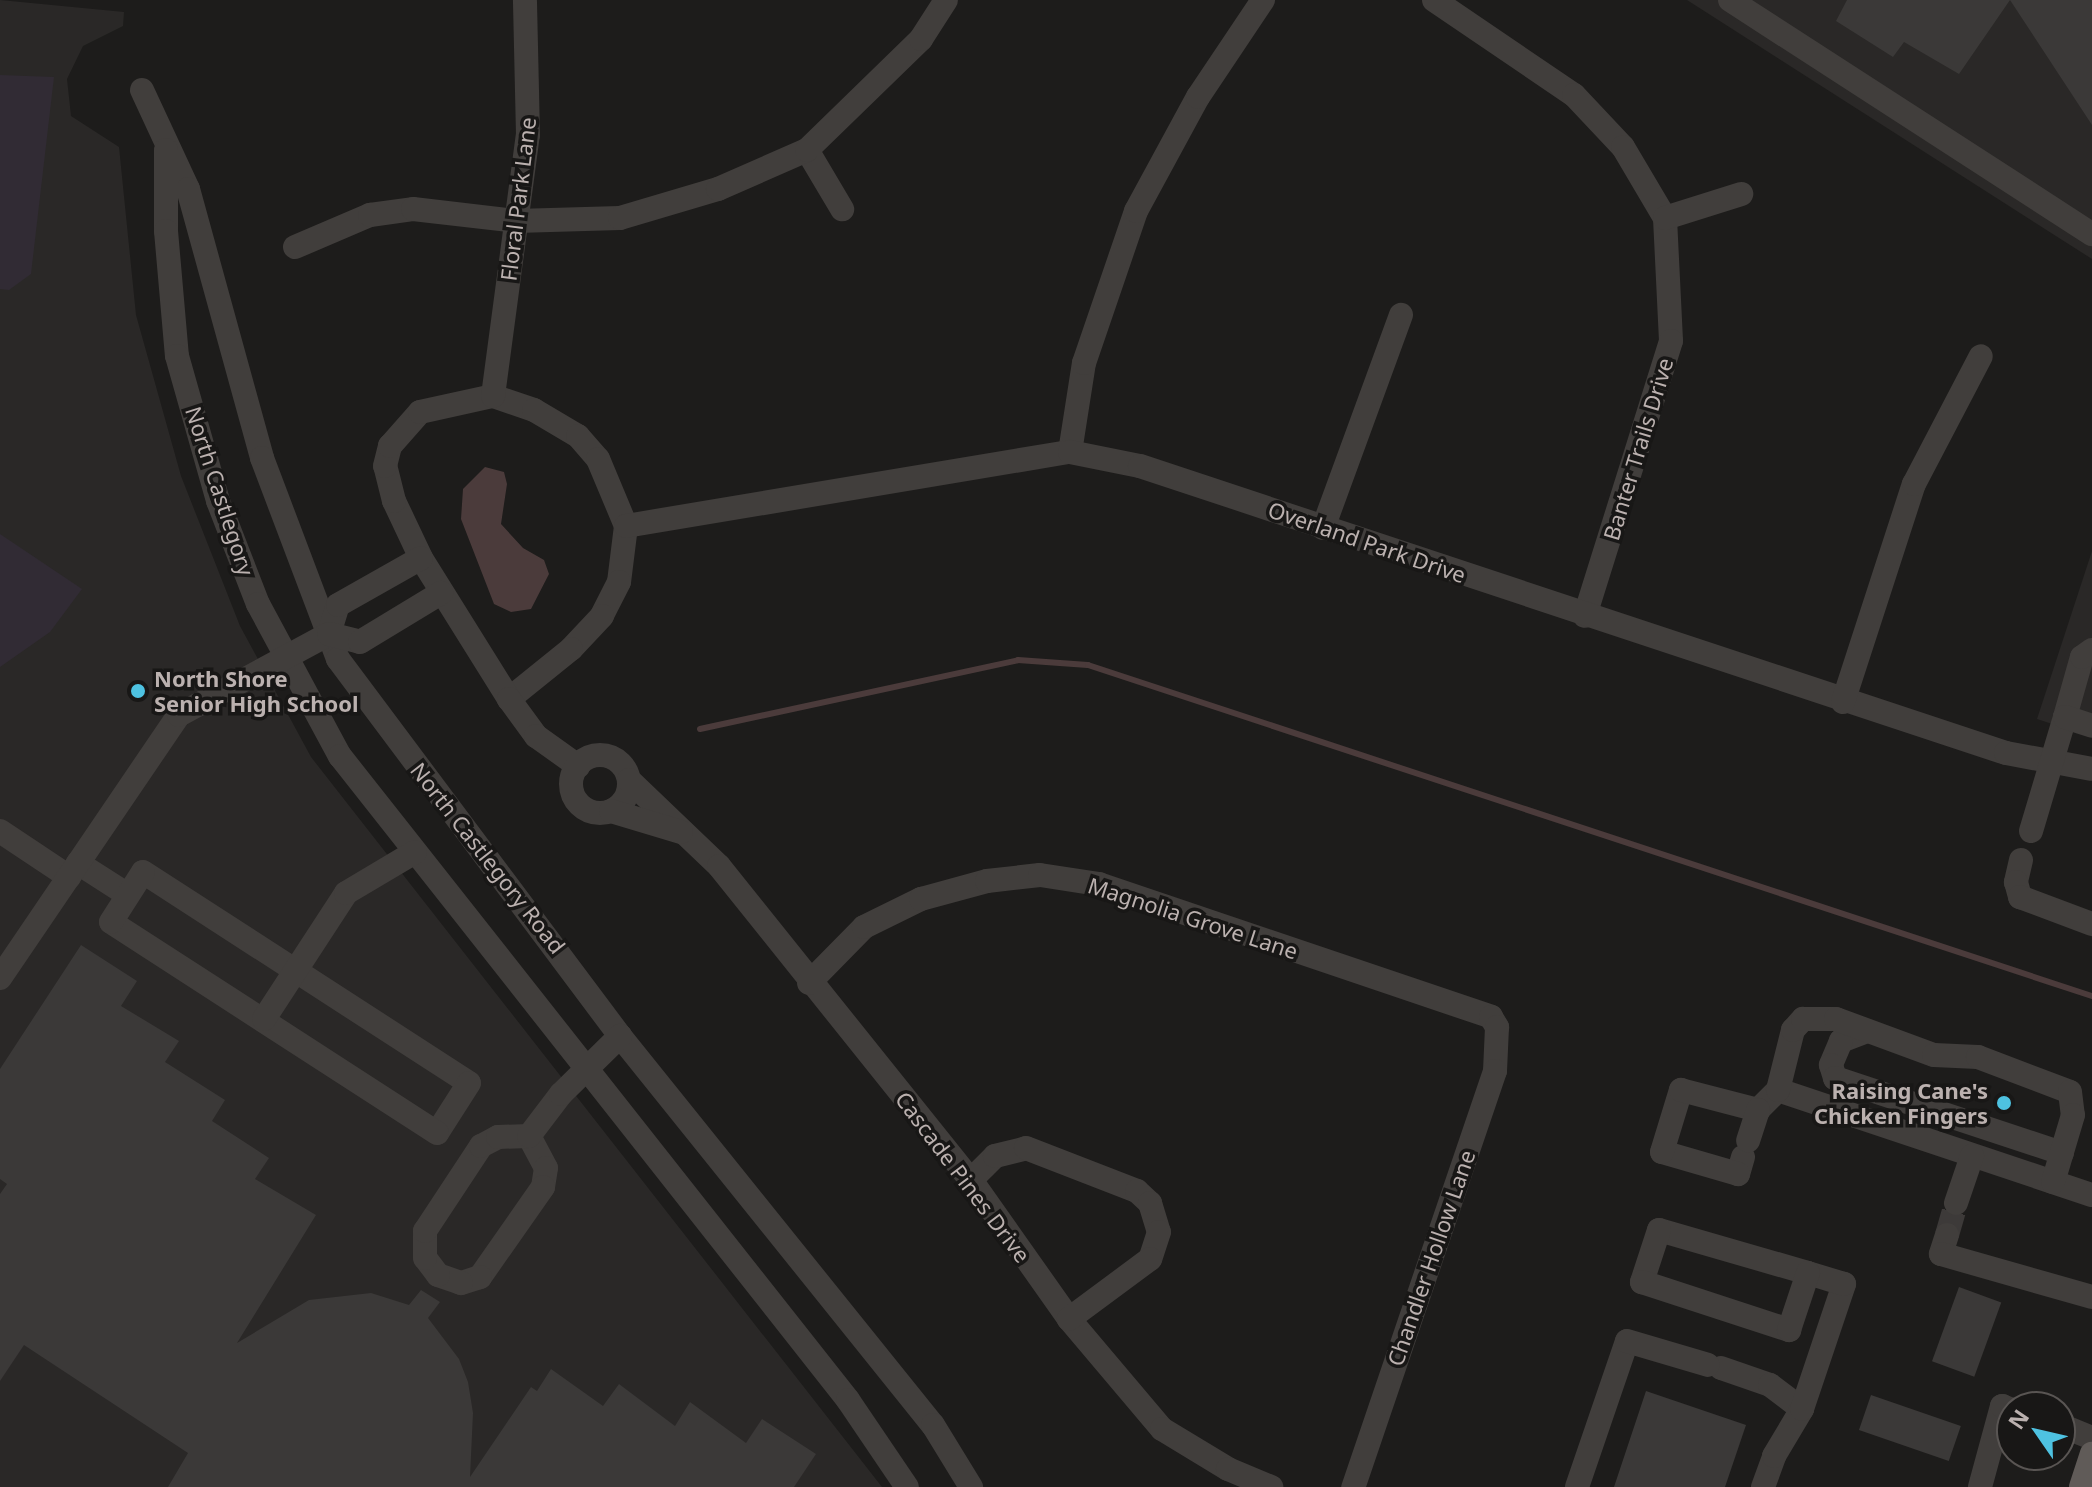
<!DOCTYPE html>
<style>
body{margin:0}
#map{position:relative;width:2092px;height:1487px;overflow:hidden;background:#1d1c1b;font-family:"Noto Sans",sans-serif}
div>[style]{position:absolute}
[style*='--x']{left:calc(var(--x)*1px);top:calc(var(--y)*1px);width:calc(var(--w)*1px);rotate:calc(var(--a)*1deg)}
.built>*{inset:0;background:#2a2827}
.green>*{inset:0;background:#312b34}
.water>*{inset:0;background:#4b3b3b}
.stream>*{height:6px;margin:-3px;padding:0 3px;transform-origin:3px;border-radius:3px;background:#4b3b3b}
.building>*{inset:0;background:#3b3938;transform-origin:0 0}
.minor-tunnel>*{height:24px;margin-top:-12px;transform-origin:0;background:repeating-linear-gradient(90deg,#3d3a39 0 24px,transparent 0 36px)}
.minor>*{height:24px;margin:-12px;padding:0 12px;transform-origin:12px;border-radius:12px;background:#413e3c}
.minor>.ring{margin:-12px;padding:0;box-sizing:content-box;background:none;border:24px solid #413e3c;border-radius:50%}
.major>*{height:24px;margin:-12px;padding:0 12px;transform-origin:12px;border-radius:12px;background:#605b58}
.dots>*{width:22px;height:22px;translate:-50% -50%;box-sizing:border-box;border:4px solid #181716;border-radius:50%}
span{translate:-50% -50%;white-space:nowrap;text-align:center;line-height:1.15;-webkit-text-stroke:7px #181716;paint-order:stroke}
.street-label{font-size:22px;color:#bbb1af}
.poi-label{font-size:22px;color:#bbb1af;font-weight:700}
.left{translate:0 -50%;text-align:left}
.right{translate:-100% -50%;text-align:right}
.north{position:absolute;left:1996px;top:1391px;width:80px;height:80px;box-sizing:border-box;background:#181716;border:2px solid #595553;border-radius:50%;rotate:304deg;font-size:22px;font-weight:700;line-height:32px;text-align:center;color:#bbb1af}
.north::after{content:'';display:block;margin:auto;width:28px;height:36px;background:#4ec2e1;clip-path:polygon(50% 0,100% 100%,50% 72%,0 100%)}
</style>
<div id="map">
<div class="built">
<div style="clip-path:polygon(0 0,124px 12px,123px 26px,83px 46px,67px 79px,71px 116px,119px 147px,136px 315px,181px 476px,240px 626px,311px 757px,882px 1487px,0 1487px)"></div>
<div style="clip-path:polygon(1687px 0,2092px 0,2092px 259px)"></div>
<div style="clip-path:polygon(2092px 551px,2092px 737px,2037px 719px)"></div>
</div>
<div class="green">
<div style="clip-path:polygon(0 75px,54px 77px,31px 274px,9px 290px,0 289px)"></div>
<div style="clip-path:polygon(0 534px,82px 589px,50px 632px,0 667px)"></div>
</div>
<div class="water">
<div style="clip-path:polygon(485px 467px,504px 472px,507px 484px,501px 524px,523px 548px,544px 560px,549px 574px,531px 609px,511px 612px,494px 604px,461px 519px,463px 489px)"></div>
</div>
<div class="stream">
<div style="--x:700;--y:729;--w:325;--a:-12.2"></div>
<div style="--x:1018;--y:660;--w:70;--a:4.1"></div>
<div style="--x:1088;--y:665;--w:1057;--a:18.25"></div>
</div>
<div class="building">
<div style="clip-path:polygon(1847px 0,2092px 0,2092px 125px,2010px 0,1959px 74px,1904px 42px,1893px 57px,1836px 21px)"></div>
<div style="clip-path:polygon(81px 945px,137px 981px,121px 1006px,179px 1041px,165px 1062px,225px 1100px,212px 1121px,269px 1158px,255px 1179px,316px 1215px,237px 1343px,309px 1300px,371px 1293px,409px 1305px,421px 1290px,440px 1302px,428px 1318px,459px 1359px,468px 1382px,473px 1413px,470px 1477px,531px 1387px,537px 1391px,551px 1369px,603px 1406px,619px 1384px,675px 1426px,690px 1402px,746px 1443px,762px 1419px,816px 1454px,794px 1487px,168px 1487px,188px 1453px,24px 1345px,0 1381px,0 1194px,7px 1184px,0 1179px,0 1069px)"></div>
<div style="left:1959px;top:1287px;width:45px;height:79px;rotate:20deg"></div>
<div style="clip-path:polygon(1646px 1391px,1746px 1425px,1725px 1487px,1614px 1487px)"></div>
<div style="left:1871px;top:1395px;width:95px;height:37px;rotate:19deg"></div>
</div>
<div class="minor-tunnel">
<div style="--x:1947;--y:1235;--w:33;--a:-74"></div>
</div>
<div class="minor">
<div style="--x:1434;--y:0;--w:169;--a:34.2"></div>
<div style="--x:1574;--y:95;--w:71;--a:46.7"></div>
<div style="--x:1623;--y:147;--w:82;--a:59.4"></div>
<div style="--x:1665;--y:218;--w:123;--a:87.2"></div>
<div style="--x:1671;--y:341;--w:288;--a:107.4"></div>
<div style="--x:1730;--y:0;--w:431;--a:32.9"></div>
<div style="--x:142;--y:90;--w:109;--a:65.1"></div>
<div style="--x:188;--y:189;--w:279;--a:74.6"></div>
<div style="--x:262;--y:458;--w:215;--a:69.3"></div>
<div style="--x:338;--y:659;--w:471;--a:53.2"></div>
<div style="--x:620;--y:1036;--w:499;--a:51.2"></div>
<div style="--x:933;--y:1425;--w:73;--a:58.5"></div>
<div style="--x:166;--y:150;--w:81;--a:90"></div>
<div style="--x:166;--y:231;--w:125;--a:85"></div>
<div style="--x:177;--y:356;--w:151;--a:74.2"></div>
<div style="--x:218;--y:501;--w:110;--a:68.8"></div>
<div style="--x:258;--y:604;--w:173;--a:61.7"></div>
<div style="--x:340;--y:756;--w:820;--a:51.73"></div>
<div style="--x:848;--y:1400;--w:105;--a:55.9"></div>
<div style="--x:807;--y:150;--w:69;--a:59.3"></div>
<div style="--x:1665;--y:218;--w:80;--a:-17.5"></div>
<div style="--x:295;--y:247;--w:82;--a:-23.1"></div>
<div style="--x:370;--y:215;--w:43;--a:-7.9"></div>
<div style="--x:413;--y:209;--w:104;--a:6.6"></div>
<div style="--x:516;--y:221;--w:104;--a:-1.7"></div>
<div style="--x:620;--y:218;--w:102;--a:-16.5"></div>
<div style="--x:718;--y:189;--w:97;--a:-23.7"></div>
<div style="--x:807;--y:150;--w:159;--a:-44.2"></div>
<div style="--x:921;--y:39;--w:46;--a:-57.3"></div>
<div style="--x:493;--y:396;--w:43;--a:18.9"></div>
<div style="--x:534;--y:410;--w:51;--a:30.6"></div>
<div style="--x:578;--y:436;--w:30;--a:49"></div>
<div style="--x:598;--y:459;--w:73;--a:67.3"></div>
<div style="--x:626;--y:526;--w:56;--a:97.1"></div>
<div style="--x:619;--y:582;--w:38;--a:117"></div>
<div style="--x:602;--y:616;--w:45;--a:133.2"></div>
<div style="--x:571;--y:649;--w:80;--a:141.1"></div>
<div style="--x:509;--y:699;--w:166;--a:-122"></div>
<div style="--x:421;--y:558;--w:63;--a:-115.3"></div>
<div style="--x:394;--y:501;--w:36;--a:-104"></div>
<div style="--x:385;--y:466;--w:21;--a:-76"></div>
<div style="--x:390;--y:446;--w:45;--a:-48.6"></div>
<div style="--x:420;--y:412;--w:75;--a:-12.4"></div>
<div style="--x:493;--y:396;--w:263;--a:-82.4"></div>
<div style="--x:528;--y:135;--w:135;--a:-91.3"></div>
<div style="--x:1070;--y:452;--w:90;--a:-81.1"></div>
<div style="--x:1084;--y:363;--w:161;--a:-71.1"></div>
<div style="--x:1136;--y:211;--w:130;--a:-61.5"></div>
<div style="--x:1198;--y:97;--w:117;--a:-56.2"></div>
<div style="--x:626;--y:526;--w:450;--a:-9.5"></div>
<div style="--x:1070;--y:452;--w:71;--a:11.3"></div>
<div style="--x:1140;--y:466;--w:912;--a:18.34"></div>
<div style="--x:2006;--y:753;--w:87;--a:10.5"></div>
<div style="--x:1323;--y:528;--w:227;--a:-69.9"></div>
<div style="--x:329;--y:634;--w:30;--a:-73"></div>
<div style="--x:338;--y:605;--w:95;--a:-29.5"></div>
<div style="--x:509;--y:699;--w:46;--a:53.9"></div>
<div style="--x:536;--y:736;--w:52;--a:35.5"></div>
<div style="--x:1843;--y:702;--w:229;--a:-72"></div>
<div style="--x:1914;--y:484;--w:144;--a:-62.4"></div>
<div style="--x:2065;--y:717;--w:62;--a:-74.2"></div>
<div style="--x:2082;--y:657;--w:12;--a:-35"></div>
<div class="ring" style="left:571px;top:755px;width:34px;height:34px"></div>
<div style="--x:629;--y:780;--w:124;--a:43.7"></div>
<div style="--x:719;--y:866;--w:403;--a:51.3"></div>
<div style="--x:971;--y:1180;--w:170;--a:54.8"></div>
<div style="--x:1069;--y:1319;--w:144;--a:49.8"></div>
<div style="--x:1162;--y:1429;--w:77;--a:31.2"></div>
<div style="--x:1228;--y:1469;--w:47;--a:22.7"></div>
<div style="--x:611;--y:811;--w:73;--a:16.7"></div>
<div style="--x:0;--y:831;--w:83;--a:33.7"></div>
<div style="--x:2031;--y:831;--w:119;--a:-73.4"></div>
<div style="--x:2065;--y:717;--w:28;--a:18"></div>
<div style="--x:2021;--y:860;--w:23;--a:103"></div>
<div style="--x:2016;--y:882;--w:16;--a:75"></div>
<div style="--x:2020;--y:897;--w:77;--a:20.6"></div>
<div style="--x:78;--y:863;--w:59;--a:32.6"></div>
<div style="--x:143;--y:872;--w:388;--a:32.9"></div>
<div style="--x:469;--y:1083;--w:59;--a:122.6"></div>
<div style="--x:437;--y:1133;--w:388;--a:-147.1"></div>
<div style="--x:111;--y:922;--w:59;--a:-57.4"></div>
<div style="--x:0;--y:978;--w:318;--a:-55.8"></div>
<div style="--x:179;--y:715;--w:170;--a:-28.4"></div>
<div style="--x:329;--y:634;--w:32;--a:14"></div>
<div style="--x:360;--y:642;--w:95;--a:-31.2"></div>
<div style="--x:809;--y:983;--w:78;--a:-45.5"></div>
<div style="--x:864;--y:927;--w:64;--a:-26.2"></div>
<div style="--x:921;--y:899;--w:68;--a:-15.3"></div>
<div style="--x:987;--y:881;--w:53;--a:-6.5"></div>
<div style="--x:1040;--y:875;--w:60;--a:8.7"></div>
<div style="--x:1099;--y:884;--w:414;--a:18.7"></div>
<div style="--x:1491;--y:1017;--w:12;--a:59"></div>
<div style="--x:1497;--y:1027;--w:44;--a:92.6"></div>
<div style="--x:1495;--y:1071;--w:440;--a:108.8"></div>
<div style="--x:264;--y:1019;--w:150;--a:-56.9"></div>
<div style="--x:346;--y:893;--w:80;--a:-30.7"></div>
<div style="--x:1867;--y:1031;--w:28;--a:159"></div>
<div style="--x:1841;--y:1041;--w:26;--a:113"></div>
<div style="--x:1831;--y:1065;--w:14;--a:73"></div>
<div style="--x:1835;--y:1078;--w:239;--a:18.3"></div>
<div style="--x:1778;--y:1090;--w:331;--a:18.5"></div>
<div style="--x:1758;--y:1110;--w:28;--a:-45"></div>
<div style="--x:1778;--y:1090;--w:62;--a:-76"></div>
<div style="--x:1793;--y:1030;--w:15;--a:-48"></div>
<div style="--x:1803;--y:1019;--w:33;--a:0"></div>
<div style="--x:1836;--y:1019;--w:104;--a:20.2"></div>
<div style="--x:1934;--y:1055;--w:44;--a:2.6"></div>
<div style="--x:1978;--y:1057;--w:98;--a:20.8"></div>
<div style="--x:2070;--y:1092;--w:23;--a:83"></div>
<div style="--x:2073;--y:1115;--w:70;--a:106.6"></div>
<div style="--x:529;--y:1136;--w:36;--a:62"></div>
<div style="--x:546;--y:1168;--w:19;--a:99"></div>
<div style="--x:543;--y:1187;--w:110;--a:125"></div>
<div style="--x:480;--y:1277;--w:20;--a:162"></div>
<div style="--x:461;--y:1283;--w:24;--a:-161"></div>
<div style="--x:438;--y:1275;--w:21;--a:-127"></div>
<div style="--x:425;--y:1258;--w:27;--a:-90"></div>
<div style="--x:425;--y:1231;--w:102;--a:-56.6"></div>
<div style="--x:481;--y:1146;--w:19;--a:-28"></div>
<div style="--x:498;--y:1137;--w:31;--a:-2"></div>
<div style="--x:529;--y:1136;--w:53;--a:-52.7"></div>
<div style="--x:561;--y:1094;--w:83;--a:-44.5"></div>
<div style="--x:1743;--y:1157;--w:18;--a:106"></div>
<div style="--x:1738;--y:1174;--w:79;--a:-163.9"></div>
<div style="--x:1662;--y:1152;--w:65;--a:-73"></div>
<div style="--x:1681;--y:1090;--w:80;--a:14.6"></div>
<div style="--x:1758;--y:1110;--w:32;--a:108"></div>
<div style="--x:971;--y:1180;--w:34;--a:-45"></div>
<div style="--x:995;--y:1156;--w:32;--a:-14"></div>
<div style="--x:1026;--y:1148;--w:119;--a:21.2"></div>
<div style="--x:1137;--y:1191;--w:18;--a:43"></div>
<div style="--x:1150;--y:1203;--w:30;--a:73"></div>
<div style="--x:1159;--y:1232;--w:28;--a:108"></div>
<div style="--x:1150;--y:1259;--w:101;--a:143.5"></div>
<div style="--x:1956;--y:1203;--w:50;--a:-71.2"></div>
<div style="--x:1947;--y:1235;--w:20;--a:108"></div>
<div style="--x:1941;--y:1254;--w:157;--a:15.9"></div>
<div style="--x:1721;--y:1368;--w:52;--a:19.1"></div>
<div style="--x:1770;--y:1385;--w:40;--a:37"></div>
<div style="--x:2060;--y:1425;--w:35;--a:22"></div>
<div style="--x:1577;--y:1487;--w:154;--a:-71.1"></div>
<div style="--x:1627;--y:1341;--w:84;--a:16.5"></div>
<div style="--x:1763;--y:1487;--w:33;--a:-70"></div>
<div style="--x:1774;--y:1456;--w:55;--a:-59.2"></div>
<div style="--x:1802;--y:1409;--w:132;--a:-71.4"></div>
<div style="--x:1844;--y:1284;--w:38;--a:-163"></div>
<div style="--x:1808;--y:1273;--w:155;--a:-163.9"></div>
<div style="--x:1659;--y:1230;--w:55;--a:108.1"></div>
<div style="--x:1642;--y:1282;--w:155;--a:18.1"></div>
<div style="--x:1789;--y:1330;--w:60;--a:-71.6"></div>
<div style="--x:1980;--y:1487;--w:84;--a:-74.8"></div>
<div style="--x:2002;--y:1406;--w:11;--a:22"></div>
</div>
<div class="major">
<div style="--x:2081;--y:1487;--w:35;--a:-72"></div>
</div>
<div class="dots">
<div style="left:138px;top:691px;background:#4ec2e1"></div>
<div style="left:2004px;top:1103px;background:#4ec2e1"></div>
</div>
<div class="street-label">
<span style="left:518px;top:199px;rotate:-83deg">Floral Park Lane</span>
<span style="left:1638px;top:449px;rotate:-73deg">Banter Trails Drive</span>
<span style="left:220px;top:491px;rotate:72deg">North Castlegory</span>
<span style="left:1367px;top:542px;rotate:19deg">Overland Park Drive</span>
<span style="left:488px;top:858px;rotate:52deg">North Castlegory Road</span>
<span style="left:1193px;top:918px;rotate:18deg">Magnolia Grove Lane</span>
<span style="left:963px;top:1177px;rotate:53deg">Cascade Pines Drive</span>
<span style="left:1431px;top:1258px;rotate:-71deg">Chandler Hollow Lane</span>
</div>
<div class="poi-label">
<span class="left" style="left:154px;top:691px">North Shore<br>Senior High School</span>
<span class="right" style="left:1988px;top:1103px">Raising Cane's<br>Chicken Fingers</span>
</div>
<div class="north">N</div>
</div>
